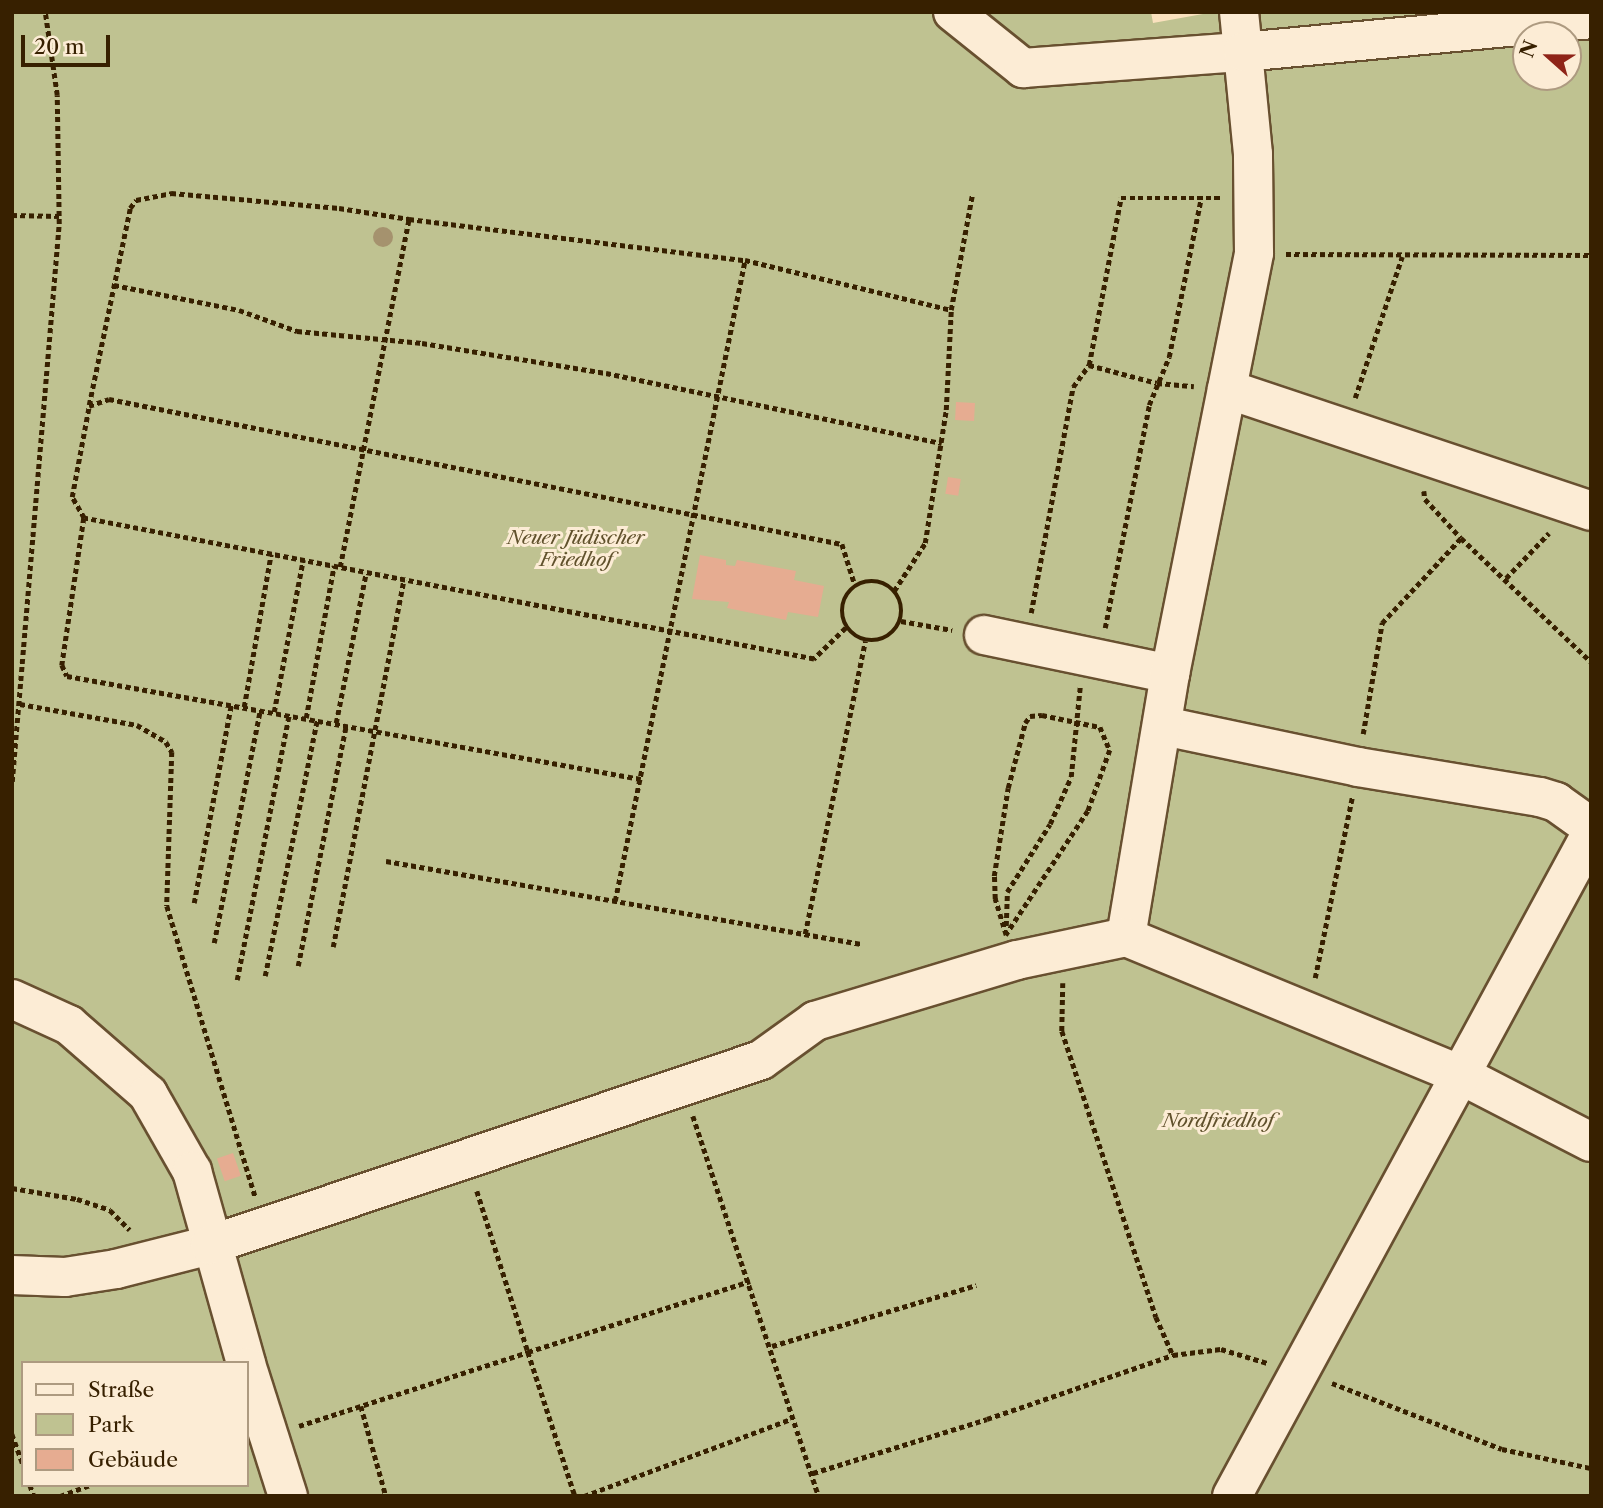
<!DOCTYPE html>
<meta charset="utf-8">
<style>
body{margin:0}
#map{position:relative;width:1603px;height:1508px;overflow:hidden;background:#fae1be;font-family:"Libre Caslon Text",serif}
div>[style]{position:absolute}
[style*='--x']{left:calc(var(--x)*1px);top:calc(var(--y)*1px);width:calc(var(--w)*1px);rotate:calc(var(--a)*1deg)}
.green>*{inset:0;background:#bfc291}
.building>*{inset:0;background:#e6ac91;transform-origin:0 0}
.path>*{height:4.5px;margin-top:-2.25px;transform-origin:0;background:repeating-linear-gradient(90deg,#372000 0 5px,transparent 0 8.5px)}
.path>.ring{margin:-2.25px;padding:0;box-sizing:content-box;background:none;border:4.5px solid #372000;border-radius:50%}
.roads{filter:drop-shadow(2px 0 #685030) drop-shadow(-2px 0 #685030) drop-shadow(0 2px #685030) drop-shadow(0 -2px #685030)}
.minor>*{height:38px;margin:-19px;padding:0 19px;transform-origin:19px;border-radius:19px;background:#fcecd5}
.trees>*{width:20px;height:20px;margin:-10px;border-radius:50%;background:#a5926e}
span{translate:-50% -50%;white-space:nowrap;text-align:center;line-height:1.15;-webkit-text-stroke:6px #fcecd5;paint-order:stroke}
.park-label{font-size:19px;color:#60512c;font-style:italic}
.frame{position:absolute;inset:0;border:14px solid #372000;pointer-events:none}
.legend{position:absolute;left:21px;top:1361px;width:228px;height:126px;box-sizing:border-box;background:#fcecd5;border:2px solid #ad9a80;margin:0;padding:9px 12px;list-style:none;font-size:21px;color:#372000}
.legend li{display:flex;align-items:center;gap:14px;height:35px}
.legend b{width:35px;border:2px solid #ad9a80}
.north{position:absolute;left:1512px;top:21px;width:70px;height:70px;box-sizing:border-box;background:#fcecd5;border:2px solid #ad9a80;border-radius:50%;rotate:291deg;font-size:19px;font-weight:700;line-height:28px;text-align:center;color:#372000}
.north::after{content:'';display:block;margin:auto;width:24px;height:32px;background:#8f2418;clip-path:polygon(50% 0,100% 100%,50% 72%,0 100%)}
.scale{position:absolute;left:21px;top:35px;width:89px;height:32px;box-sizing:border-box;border:4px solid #372000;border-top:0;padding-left:9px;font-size:21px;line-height:24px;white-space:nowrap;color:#372000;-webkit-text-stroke:5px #fcecd5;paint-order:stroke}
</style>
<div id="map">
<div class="green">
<div style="clip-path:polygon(evenodd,12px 12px,1151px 12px,1153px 23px,1214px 12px,1591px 12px,1591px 1496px,12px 1496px,12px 12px,1526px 35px,1568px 35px,1568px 77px,1526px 77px,1526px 35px,12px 12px,23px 1363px,247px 1363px,247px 1485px,23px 1485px,23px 1363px)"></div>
</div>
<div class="building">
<div style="left:956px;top:402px;width:19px;height:18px;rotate:3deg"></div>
<div style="left:948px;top:477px;width:13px;height:17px;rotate:9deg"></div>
<div style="clip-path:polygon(700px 555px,726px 560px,726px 565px,735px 566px,737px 560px,796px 571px,794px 580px,824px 586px,818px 617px,788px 612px,786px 620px,727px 608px,729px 602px,692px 599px)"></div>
<div style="left:233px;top:1153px;width:24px;height:17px;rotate:71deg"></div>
</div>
<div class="path">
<div style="--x:12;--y:215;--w:47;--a:1.2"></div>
<div style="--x:1286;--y:254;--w:305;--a:0.2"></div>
<div style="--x:114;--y:285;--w:127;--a:11.3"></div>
<div style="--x:239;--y:310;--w:62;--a:19.9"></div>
<div style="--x:297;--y:331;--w:126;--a:5.5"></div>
<div style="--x:422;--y:343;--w:186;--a:9.3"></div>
<div style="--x:606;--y:373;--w:343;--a:11.8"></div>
<div style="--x:1089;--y:365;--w:70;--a:14.8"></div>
<div style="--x:1157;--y:383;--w:37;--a:5"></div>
<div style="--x:1355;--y:398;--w:149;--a:-71.6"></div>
<div style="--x:89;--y:405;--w:201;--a:-78.2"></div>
<div style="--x:130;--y:208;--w:10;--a:-53"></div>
<div style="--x:136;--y:200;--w:36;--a:-11"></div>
<div style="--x:171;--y:193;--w:169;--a:5.1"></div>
<div style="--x:339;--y:208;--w:71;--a:8.9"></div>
<div style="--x:1424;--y:491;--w:8;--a:83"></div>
<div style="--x:1425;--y:499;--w:53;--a:47.3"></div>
<div style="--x:1461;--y:538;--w:180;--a:43.6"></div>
<div style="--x:84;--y:518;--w:149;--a:98.5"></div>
<div style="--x:62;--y:665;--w:12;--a:66"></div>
<div style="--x:67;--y:676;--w:583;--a:10.17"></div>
<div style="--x:340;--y:567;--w:355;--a:-78.8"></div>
<div style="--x:409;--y:219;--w:338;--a:7"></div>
<div style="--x:745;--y:260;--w:212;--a:13.6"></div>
<div style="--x:1506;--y:578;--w:62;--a:-46.3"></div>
<div class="ring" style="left:842px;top:581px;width:55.5px;height:55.5px"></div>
<div style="--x:894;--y:591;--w:57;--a:-57.1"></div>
<div style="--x:925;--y:543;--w:135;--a:-81"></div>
<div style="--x:946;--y:410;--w:100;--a:-87.1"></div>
<div style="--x:951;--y:310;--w:116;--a:-79.6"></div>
<div style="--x:1031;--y:613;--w:230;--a:-79.5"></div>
<div style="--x:1073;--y:387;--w:27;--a:-54"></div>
<div style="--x:1089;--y:365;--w:170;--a:-79.2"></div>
<div style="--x:1121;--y:198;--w:100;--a:0"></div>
<div style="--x:901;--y:621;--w:52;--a:10"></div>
<div style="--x:846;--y:628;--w:45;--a:135.9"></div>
<div style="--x:814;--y:659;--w:743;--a:-169.07"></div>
<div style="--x:84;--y:518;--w:24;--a:-120"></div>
<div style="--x:72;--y:497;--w:93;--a:-79.4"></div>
<div style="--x:89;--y:406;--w:21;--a:-19"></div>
<div style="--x:109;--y:399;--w:747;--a:11.19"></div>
<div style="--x:842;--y:544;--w:43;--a:72.4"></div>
<div style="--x:1105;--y:628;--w:227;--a:-78.8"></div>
<div style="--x:1149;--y:405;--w:52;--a:-67.4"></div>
<div style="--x:1169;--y:357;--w:161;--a:-78.6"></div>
<div style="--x:20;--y:704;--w:119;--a:10.2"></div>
<div style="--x:137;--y:725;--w:34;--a:30"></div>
<div style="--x:166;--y:742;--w:12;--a:59"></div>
<div style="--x:172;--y:752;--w:154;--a:91.9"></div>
<div style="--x:167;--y:906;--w:303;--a:73.1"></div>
<div style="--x:244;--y:707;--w:155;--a:-80"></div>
<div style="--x:274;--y:712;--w:155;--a:-79.2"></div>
<div style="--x:1042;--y:715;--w:59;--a:11.7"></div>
<div style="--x:1100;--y:727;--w:25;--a:67"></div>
<div style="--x:1110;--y:750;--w:65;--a:109.8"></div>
<div style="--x:1088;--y:811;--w:149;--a:123.5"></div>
<div style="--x:1006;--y:935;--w:38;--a:-107"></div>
<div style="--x:995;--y:899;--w:23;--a:-92"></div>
<div style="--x:994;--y:876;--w:89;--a:-81"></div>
<div style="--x:1008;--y:788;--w:67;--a:-75.3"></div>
<div style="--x:1025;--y:723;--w:9;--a:-54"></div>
<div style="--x:1030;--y:716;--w:12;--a:-5"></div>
<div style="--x:306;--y:718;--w:155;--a:-79.6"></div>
<div style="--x:336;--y:723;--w:153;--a:-78.7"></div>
<div style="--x:1363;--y:734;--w:113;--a:-80.3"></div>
<div style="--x:1382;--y:623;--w:116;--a:-47.1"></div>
<div style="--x:12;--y:782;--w:560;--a:-85.19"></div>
<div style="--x:59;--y:224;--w:129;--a:-90.9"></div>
<div style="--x:57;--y:95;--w:84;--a:-98.2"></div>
<div style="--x:386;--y:861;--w:484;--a:9.9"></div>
<div style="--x:615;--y:901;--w:654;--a:-78.54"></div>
<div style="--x:194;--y:903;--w:201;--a:-79.4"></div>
<div style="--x:1006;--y:926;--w:34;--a:-88"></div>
<div style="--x:1007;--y:892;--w:80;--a:-57.7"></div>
<div style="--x:1050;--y:824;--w:51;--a:-65.9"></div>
<div style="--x:1071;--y:777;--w:90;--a:-84.3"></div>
<div style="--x:805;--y:934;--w:299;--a:-78.4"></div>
<div style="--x:214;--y:943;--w:237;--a:-78.8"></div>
<div style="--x:333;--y:947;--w:374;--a:-79.1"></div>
<div style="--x:298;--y:966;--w:246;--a:-78.7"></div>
<div style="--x:265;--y:976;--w:261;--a:-78.5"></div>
<div style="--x:1315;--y:978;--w:184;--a:-78.4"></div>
<div style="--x:237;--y:980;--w:270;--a:-78.9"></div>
<div style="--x:1063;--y:983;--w:48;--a:91.2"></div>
<div style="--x:1062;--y:1031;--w:301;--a:71.8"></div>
<div style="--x:1156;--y:1317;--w:42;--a:65.9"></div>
<div style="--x:693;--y:1116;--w:400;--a:71.7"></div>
<div style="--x:12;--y:1188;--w:66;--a:9.6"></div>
<div style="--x:77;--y:1199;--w:35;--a:18"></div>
<div style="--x:110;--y:1210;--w:28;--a:45"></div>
<div style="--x:477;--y:1191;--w:169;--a:72.4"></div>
<div style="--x:528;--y:1352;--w:233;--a:-17.7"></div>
<div style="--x:772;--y:1346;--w:213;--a:-16.6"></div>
<div style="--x:1332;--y:1383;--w:182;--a:21.2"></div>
<div style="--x:1502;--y:1449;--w:91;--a:12.1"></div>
<div style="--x:361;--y:1406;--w:93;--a:74.5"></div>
<div style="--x:299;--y:1426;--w:241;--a:-17.9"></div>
<div style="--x:528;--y:1352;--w:151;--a:71.9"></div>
<div style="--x:12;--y:1434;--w:32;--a:70"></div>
<div style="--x:813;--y:1473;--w:182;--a:-17.2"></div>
<div style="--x:987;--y:1419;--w:197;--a:-19"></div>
<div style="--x:1173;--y:1355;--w:48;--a:-7.1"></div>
<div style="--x:1221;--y:1349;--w:48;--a:16.9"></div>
<div style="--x:30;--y:1485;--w:12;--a:70"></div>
<div style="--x:60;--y:1496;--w:33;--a:-20"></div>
<div style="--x:584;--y:1496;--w:221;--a:-20.4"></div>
</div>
<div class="roads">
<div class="minor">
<div style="--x:953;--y:12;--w:90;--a:38.7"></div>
<div style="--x:1023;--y:68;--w:221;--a:-4.2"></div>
<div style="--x:1243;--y:52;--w:40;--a:-95.7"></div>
<div style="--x:1227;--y:389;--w:384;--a:18.5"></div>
<div style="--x:984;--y:635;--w:190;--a:11.8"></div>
<div style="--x:1164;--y:726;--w:198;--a:11.9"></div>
<div style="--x:1358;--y:767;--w:184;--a:9.4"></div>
<div style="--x:1540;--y:797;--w:17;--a:17"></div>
<div style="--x:1556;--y:802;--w:43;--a:35.5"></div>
<div style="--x:1126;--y:937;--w:267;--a:-80.5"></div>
<div style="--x:1170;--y:674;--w:429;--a:-78.7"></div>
<div style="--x:1254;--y:253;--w:99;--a:-90.6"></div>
<div style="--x:1253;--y:154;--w:102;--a:-95.6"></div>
<div style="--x:1243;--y:52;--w:350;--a:-5.4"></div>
<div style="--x:12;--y:999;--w:63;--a:24.5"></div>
<div style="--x:69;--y:1025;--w:105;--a:41.1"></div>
<div style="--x:148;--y:1094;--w:89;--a:60.3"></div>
<div style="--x:192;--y:1171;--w:199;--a:74.3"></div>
<div style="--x:12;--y:1275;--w:53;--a:2.2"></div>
<div style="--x:65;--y:1277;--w:52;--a:-8.9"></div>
<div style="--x:116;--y:1269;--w:97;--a:-14.3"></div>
<div style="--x:210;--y:1245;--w:581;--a:-18.56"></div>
<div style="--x:761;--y:1060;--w:67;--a:-35.8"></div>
<div style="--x:815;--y:1021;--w:211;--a:-16.8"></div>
<div style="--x:1017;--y:960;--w:111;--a:-11.9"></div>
<div style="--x:1126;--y:937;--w:360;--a:22.4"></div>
<div style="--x:1459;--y:1074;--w:148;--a:27.3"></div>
<div style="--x:247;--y:1367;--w:135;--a:72.4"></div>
<div style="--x:1232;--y:1496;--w:753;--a:-61.53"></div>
</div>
</div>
<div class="trees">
<div style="left:383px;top:237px"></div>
</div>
<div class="park-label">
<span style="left:576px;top:549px">Neuer Jüdischer<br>Friedhof</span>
<span style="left:1218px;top:1121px">Nordfriedhof</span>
</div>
<div class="frame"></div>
<ul class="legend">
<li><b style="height:9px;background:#fcecd5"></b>Straße</li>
<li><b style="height:19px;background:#bfc291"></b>Park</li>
<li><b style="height:19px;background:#e6ac91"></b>Gebäude</li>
</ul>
<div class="north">N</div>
<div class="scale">20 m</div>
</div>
